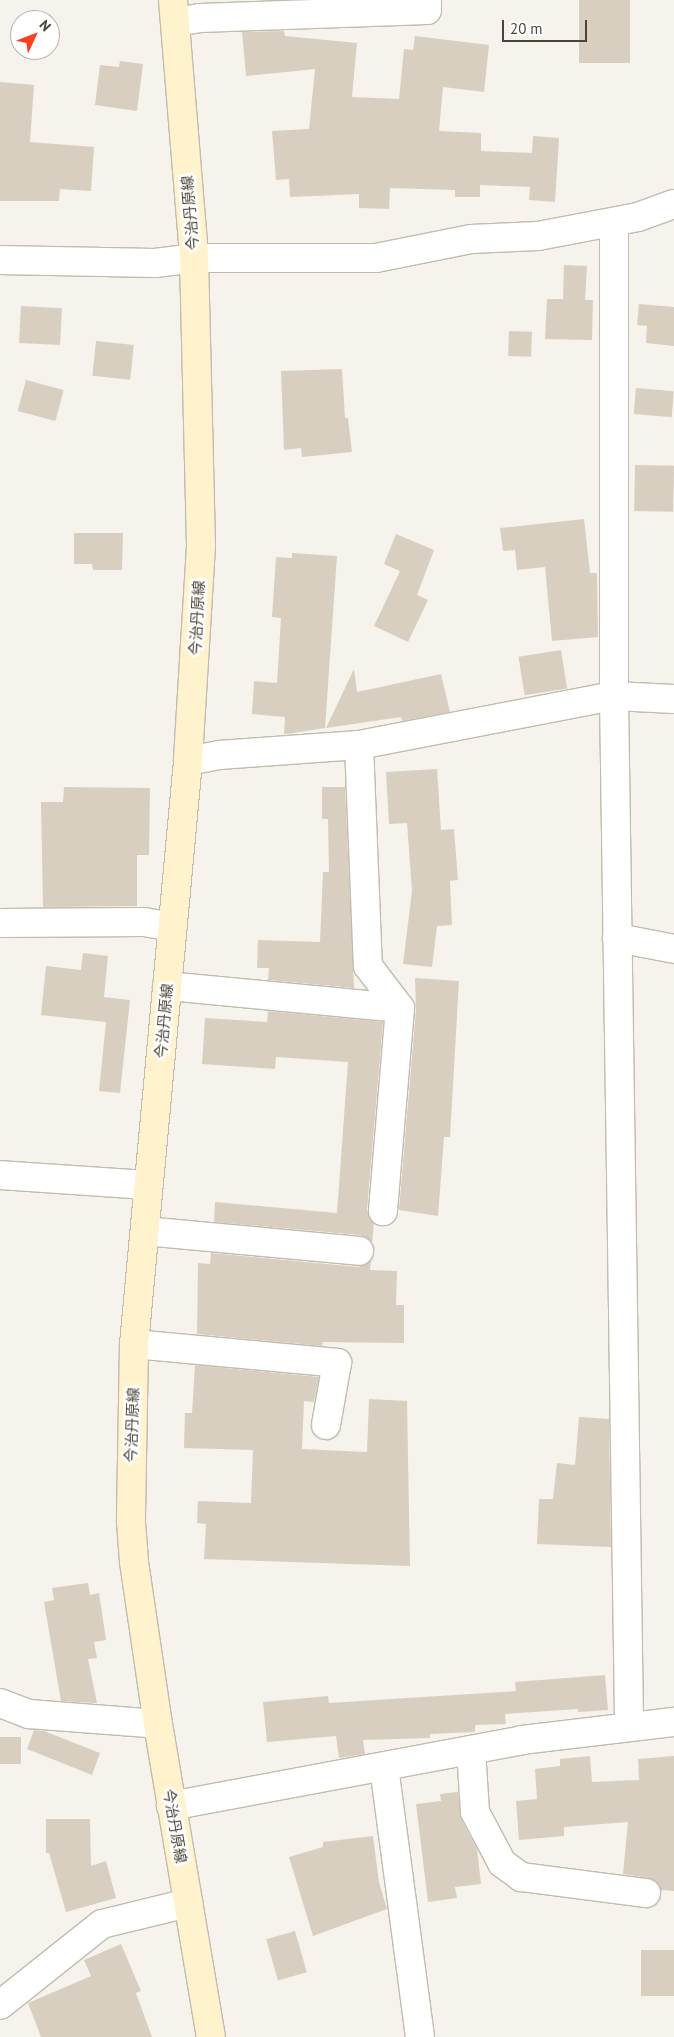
<!DOCTYPE html>
<meta charset="utf-8">
<style>
body{margin:0}
#map{position:relative;width:674px;height:2037px;overflow:hidden;background:#f6f3ec;font-family:"PT Sans","Noto Sans JP",sans-serif}
div>[style]{position:absolute}
[style*='--x']{left:calc(var(--x)*1px);top:calc(var(--y)*1px);width:calc(var(--w)*1px);rotate:calc(var(--a)*1deg)}
.building>*{inset:0;background:#d8cfc1;transform-origin:0 0}
.roads{filter:drop-shadow(1px 0 #c2bbae) drop-shadow(-1px 0 #c2bbae) drop-shadow(0 1px #c2bbae) drop-shadow(0 -1px #c2bbae)}
.minor>*{height:28px;margin:-14px;padding:0 14px;transform-origin:14px;border-radius:14px;background:#fff}
.tertiary>*{height:28px;margin:-14px;padding:0 14px;transform-origin:14px;border-radius:14px;background:#fff}
.secondary>*{height:28px;margin:-14px;padding:0 14px;transform-origin:14px;border-radius:14px;background:#fff3cd}
span{translate:-50% -50%;white-space:nowrap;text-align:center;line-height:1.15;-webkit-text-stroke:5px #fff;paint-order:stroke}
.street-label{font-size:15px;color:#4b4439}
.north{position:absolute;left:10px;top:10px;width:50px;height:50px;box-sizing:border-box;background:#fff;border:1px solid #b7b4b0;border-radius:50%;rotate:47deg;font-size:14px;font-weight:700;line-height:20px;text-align:center;color:#4b4439}
.north::after{content:'';display:block;margin:auto;width:18px;height:22px;background:#fc3f1d;clip-path:polygon(50% 0,100% 100%,50% 72%,0 100%)}
.scale{position:absolute;left:502px;top:20px;width:85px;height:22px;box-sizing:border-box;border:2px solid #4b4439;border-top:0;padding-left:6px;font-size:15px;line-height:18px;white-space:nowrap;color:#4b4439;-webkit-text-stroke:4px #fff;paint-order:stroke}
</style>
<div id="map">
<div class="building">
<div style="left:579px;top:0;width:51px;height:63px"></div>
<div style="clip-path:polygon(284px 31px,285px 36px,357px 43px,352px 97px,399px 99px,404px 49px,413px 50px,415px 36px,489px 45px,484px 92px,443px 87px,439px 131px,481px 133px,481px 151px,532px 153px,533px 136px,559px 138px,555px 202px,529px 200px,530px 187px,480px 185px,480px 197px,455px 197px,455px 190px,390px 188px,389px 209px,359px 208px,359px 194px,290px 197px,289px 179px,276px 180px,272px 131px,309px 129px,315px 69px,246px 76px,242px 32px)"></div>
<div style="clip-path:polygon(120px 61px,143px 64px,137px 111px,95px 105px,100px 65px,119px 67px)"></div>
<div style="clip-path:polygon(0 82px,34px 85px,30px 142px,94px 147px,91px 191px,60px 189px,59px 201px,0 201px)"></div>
<div style="clip-path:polygon(564px 265px,587px 266px,585px 300px,593px 300px,592px 340px,545px 339px,547px 299px,563px 299px)"></div>
<div style="clip-path:polygon(639px 304px,674px 307px,674px 346px,646px 343px,647px 326px,637px 325px)"></div>
<div style="left:21px;top:306px;width:41px;height:37px;rotate:3deg"></div>
<div style="left:509px;top:331px;width:23px;height:25px;rotate:2deg"></div>
<div style="left:96px;top:341px;width:38px;height:35px;rotate:6deg"></div>
<div style="clip-path:polygon(342px 369px,345px 418px,348px 418px,352px 452px,302px 457px,301px 448px,284px 450px,281px 371px)"></div>
<div style="left:26px;top:380px;width:39px;height:32px;rotate:15deg"></div>
<div style="left:636px;top:388px;width:38px;height:26px;rotate:5deg"></div>
<div style="left:635px;top:465px;width:39px;height:46px;rotate:1deg"></div>
<div style="clip-path:polygon(584px 519px,590px 573px,597px 573px,598px 637px,552px 641px,545px 567px,517px 570px,515px 550px,503px 551px,500px 528px)"></div>
<div style="clip-path:polygon(74px 533px,123px 533px,122px 570px,93px 570px,92px 564px,74px 564px)"></div>
<div style="clip-path:polygon(396px 534px,434px 550px,417px 595px,428px 600px,408px 642px,374px 626px,400px 571px,384px 564px)"></div>
<div style="clip-path:polygon(292px 553px,337px 556px,325px 728px,287px 734px,284px 734px,285px 717px,252px 714px,254px 681px,277px 683px,281px 618px,272px 617px,276px 557px,292px 558px)"></div>
<div style="left:561px;top:650px;width:39px;height:43px;rotate:81deg"></div>
<div style="clip-path:polygon(354px 669px,357px 692px,441px 674px,450px 712px,402px 721px,401px 717px,326px 728px)"></div>
<div style="clip-path:polygon(437px 769px,441px 830px,454px 829px,458px 880px,450px 881px,452px 925px,437px 926px,432px 967px,403px 964px,412px 891px,407px 823px,389px 824px,386px 772px)"></div>
<div style="clip-path:polygon(64px 787px,150px 788px,149px 855px,137px 855px,137px 906px,43px 907px,41px 802px,63px 802px)"></div>
<div style="clip-path:polygon(322px 787px,345px 787px,354px 988px,268px 980px,269px 968px,257px 968px,258px 940px,320px 942px,323px 872px,329px 872px,328px 819px,322px 819px)"></div>
<div style="clip-path:polygon(83px 953px,108px 956px,104px 997px,130px 1000px,120px 1093px,99px 1091px,106px 1022px,41px 1015px,46px 966px,81px 970px)"></div>
<div style="clip-path:polygon(415px 978px,459px 981px,450px 1137px,444px 1137px,438px 1216px,399px 1210px,416px 1009px)"></div>
<div style="clip-path:polygon(268px 1011px,383px 1022px,367px 1210px,374px 1223px,372px 1243px,360px 1235px,214px 1222px,215px 1202px,337px 1213px,348px 1062px,276px 1057px,275px 1069px,202px 1064px,205px 1018px,267px 1022px)"></div>
<div style="clip-path:polygon(211px 1253px,358px 1267px,371px 1261px,370px 1270px,397px 1271px,396px 1305px,404px 1305px,404px 1343px,323px 1342px,322px 1346px,197px 1334px,198px 1263px,210px 1264px)"></div>
<div style="clip-path:polygon(195px 1365px,319px 1377px,314px 1402px,304px 1401px,302px 1449px,367px 1452px,369px 1399px,407px 1401px,410px 1566px,204px 1559px,206px 1524px,197px 1523px,198px 1501px,251px 1503px,253px 1450px,184px 1448px,185px 1413px,192px 1413px)"></div>
<div style="clip-path:polygon(579px 1417px,609px 1419px,611px 1547px,537px 1544px,539px 1499px,553px 1499px,557px 1463px,575px 1465px)"></div>
<div style="clip-path:polygon(88px 1583px,90px 1595px,99px 1593px,106px 1640px,94px 1642px,97px 1658px,88px 1659px,97px 1703px,61px 1701px,44px 1602px,54px 1600px,52px 1588px)"></div>
<div style="clip-path:polygon(605px 1675px,608px 1710px,578px 1712px,578px 1709px,505px 1714px,506px 1724px,475px 1725px,475px 1732px,430px 1734px,430px 1738px,363px 1740px,365px 1754px,339px 1758px,336px 1736px,267px 1742px,263px 1702px,328px 1696px,329px 1703px,516px 1691px,515px 1682px)"></div>
<div style="clip-path:polygon(34px 1730px,44px 1731px,100px 1753px,92px 1775px,27px 1749px)"></div>
<div style="left:0;top:1737px;width:21px;height:27px"></div>
<div style="clip-path:polygon(590px 1756px,592px 1782px,639px 1780px,638px 1759px,674px 1756px,674px 1891px,661px 1890px,656px 1881px,648px 1878px,623px 1874px,628px 1822px,564px 1827px,564px 1836px,519px 1840px,516px 1801px,537px 1799px,535px 1769px,560px 1766px,560px 1759px)"></div>
<div style="clip-path:polygon(458px 1792px,461px 1819px,477px 1849px,481px 1884px,455px 1887px,457px 1898px,428px 1902px,416px 1804px,441px 1801px,440px 1794px)"></div>
<div style="clip-path:polygon(46px 1819px,90px 1819px,91px 1866px,106px 1861px,116px 1898px,66px 1912px,49px 1853px,46px 1853px)"></div>
<div style="clip-path:polygon(373px 1836px,379px 1882px,387px 1909px,313px 1936px,289px 1857px,323px 1847px,323px 1842px)"></div>
<div style="left:295px;top:1931px;width:43px;height:30px;rotate:74deg"></div>
<div style="clip-path:polygon(121px 1944px,141px 1991px,136px 1993px,152px 2037px,41px 2037px,28px 2003px,91px 1976px,84px 1960px)"></div>
<div style="left:641px;top:1950px;width:33px;height:46px"></div>
</div>
<div class="roads">
<div class="minor">
<div style="--x:175;--y:22;--w:25;--a:-9"></div>
<div style="--x:200;--y:18;--w:227;--a:-2"></div>
<div style="--x:427;--y:10;--w:10;--a:-90"></div>
<div style="--x:614;--y:222;--w:474;--a:90"></div>
<div style="--x:614;--y:696;--w:1029;--a:89.16"></div>
<div style="--x:194;--y:258;--w:182;--a:0"></div>
<div style="--x:376;--y:258;--w:97;--a:-11.3"></div>
<div style="--x:471;--y:239;--w:67;--a:-2.6"></div>
<div style="--x:538;--y:236;--w:102;--a:-10.8"></div>
<div style="--x:638;--y:217;--w:38;--a:-20"></div>
<div style="--x:359;--y:745;--w:221;--a:87.7"></div>
<div style="--x:368;--y:966;--w:53;--a:52.7"></div>
<div style="--x:400;--y:1008;--w:204;--a:94.8"></div>
<div style="--x:188;--y:761;--w:32;--a:-11"></div>
<div style="--x:219;--y:755;--w:140;--a:-4.1"></div>
<div style="--x:359;--y:745;--w:260;--a:-10.9"></div>
<div style="--x:614;--y:696;--w:60;--a:2.9"></div>
<div style="--x:0;--y:923;--w:144;--a:-0.4"></div>
<div style="--x:144;--y:922;--w:29;--a:10"></div>
<div style="--x:617;--y:938;--w:58;--a:10.9"></div>
<div style="--x:167;--y:986;--w:234;--a:5.4"></div>
<div style="--x:0;--y:1175;--w:148;--a:3.9"></div>
<div style="--x:145;--y:1231;--w:215;--a:5.3"></div>
<div style="--x:134;--y:1344;--w:204;--a:5.3"></div>
<div style="--x:337;--y:1363;--w:63;--a:100.1"></div>
<div style="--x:0;--y:1703;--w:31;--a:21"></div>
<div style="--x:29;--y:1714;--w:129;--a:4.4"></div>
<div style="--x:471;--y:1750;--w:62;--a:86.3"></div>
<div style="--x:475;--y:1812;--w:58;--a:62.1"></div>
<div style="--x:502;--y:1863;--w:24;--a:36"></div>
<div style="--x:521;--y:1877;--w:126;--a:7.3"></div>
<div style="--x:384;--y:1767;--w:272;--a:82.4"></div>
<div style="--x:171;--y:1806;--w:357;--a:-10.6"></div>
<div style="--x:522;--y:1740;--w:153;--a:-6.8"></div>
<div style="--x:0;--y:2005;--w:130;--a:-38.5"></div>
<div style="--x:102;--y:1924;--w:89;--a:-13.7"></div>
</div>
<div class="tertiary">
<div style="--x:0;--y:260;--w:155;--a:1.1"></div>
<div style="--x:155;--y:263;--w:39;--a:-7"></div>
</div>
<div class="secondary">
<div style="--x:173;--y:0;--w:259;--a:85.3"></div>
<div style="--x:194;--y:258;--w:288;--a:88.6"></div>
<div style="--x:201;--y:546;--w:215;--a:93.5"></div>
<div style="--x:188;--y:761;--w:585;--a:95.29"></div>
<div style="--x:134;--y:1344;--w:178;--a:91"></div>
<div style="--x:131;--y:1522;--w:40;--a:85.7"></div>
<div style="--x:134;--y:1562;--w:164;--a:81.6"></div>
<div style="--x:158;--y:1724;--w:317;--a:80.4"></div>
</div>
</div>
<div class="street-label">
<span style="left:190px;top:213px;rotate:-95deg">今治丹原線</span>
<span style="left:197px;top:618px;rotate:-87deg">今治丹原線</span>
<span style="left:164px;top:1021px;rotate:-85deg">今治丹原線</span>
<span style="left:132px;top:1425px;rotate:-88deg">今治丹原線</span>
<span style="left:175px;top:1826px;rotate:80deg">今治丹原線</span>
</div>
<div class="north">N</div>
<div class="scale">20 m</div>
</div>
